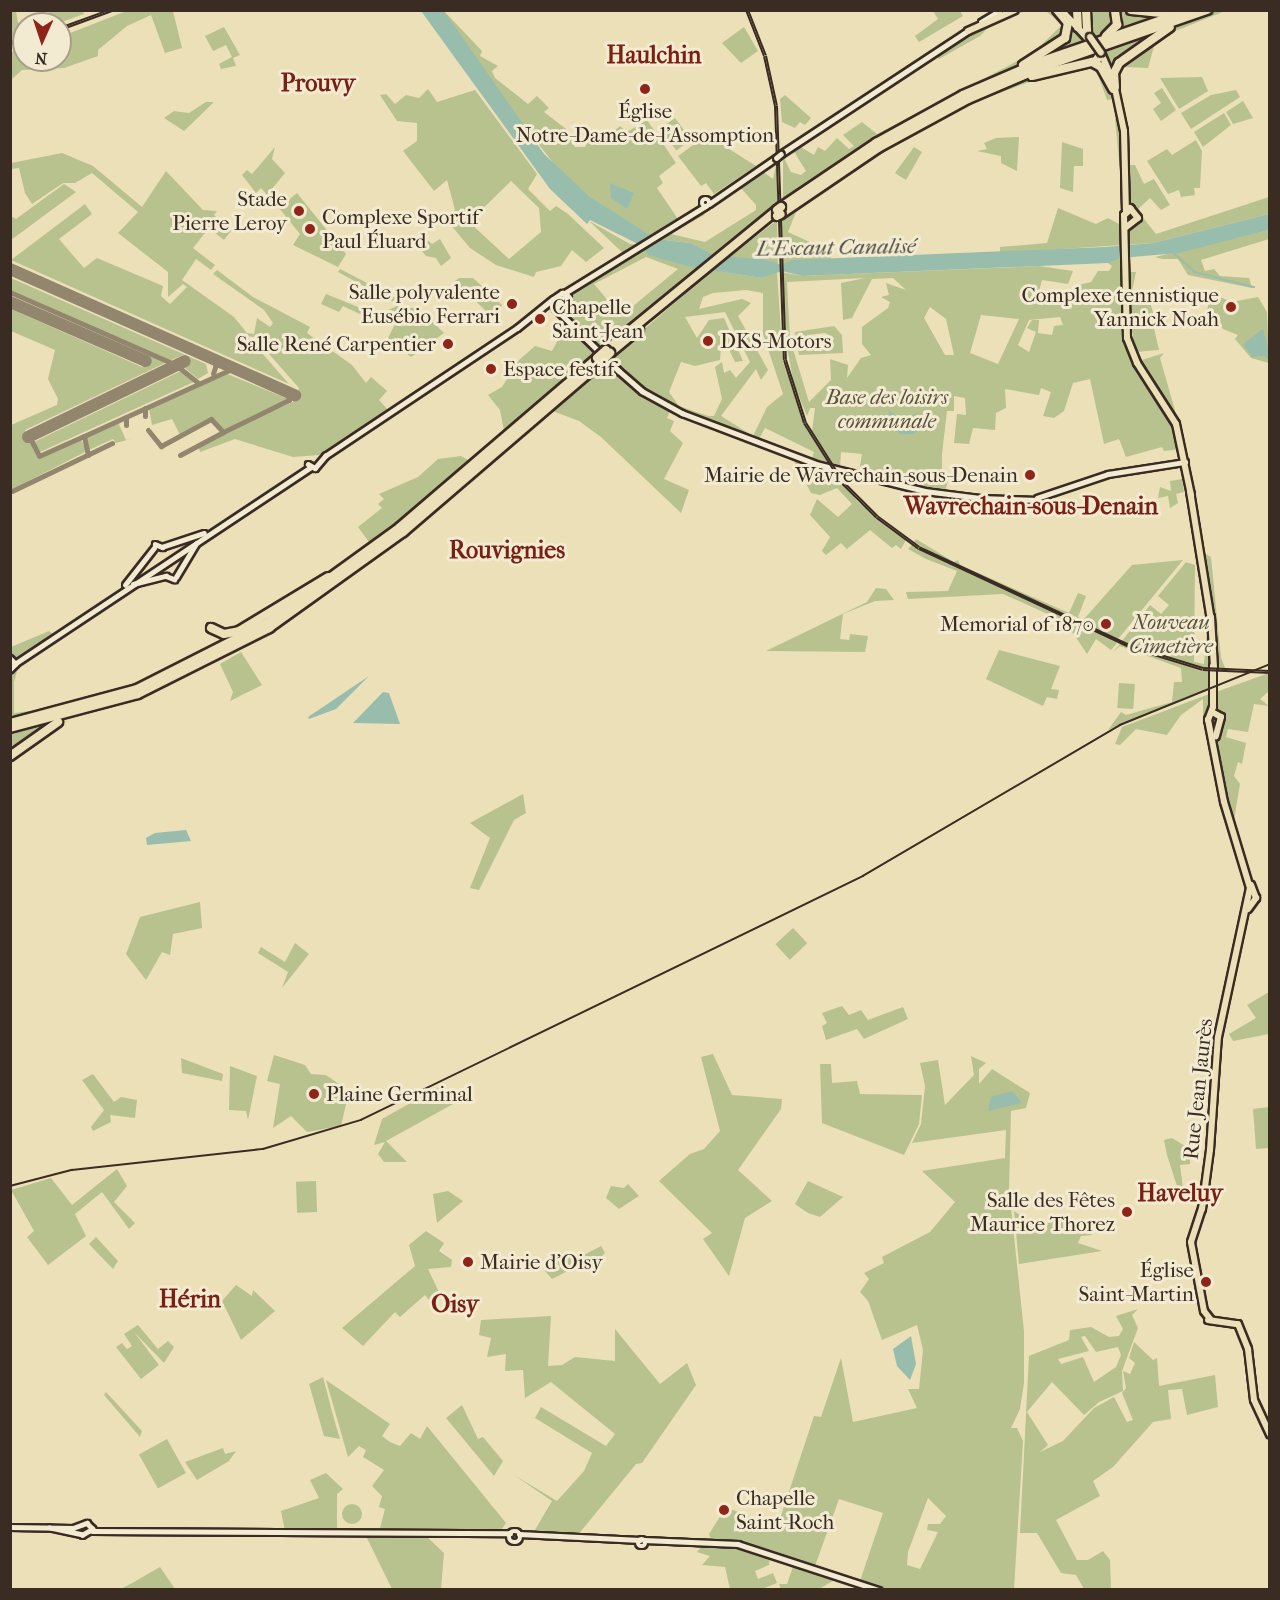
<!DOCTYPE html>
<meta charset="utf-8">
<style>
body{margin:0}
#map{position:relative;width:1280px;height:1600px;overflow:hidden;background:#ece0b8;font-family:"IM FELL French Canon",serif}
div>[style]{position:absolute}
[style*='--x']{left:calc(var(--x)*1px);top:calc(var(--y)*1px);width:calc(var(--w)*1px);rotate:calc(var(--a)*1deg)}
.green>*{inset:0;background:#b7c28f;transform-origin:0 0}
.round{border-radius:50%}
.water>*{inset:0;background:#99bdad}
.stream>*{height:1.5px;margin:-0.75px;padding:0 0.75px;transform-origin:0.75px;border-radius:0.75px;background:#99bdad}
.taxiway>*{height:5px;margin:-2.5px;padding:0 2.5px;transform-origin:2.5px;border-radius:2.5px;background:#93866e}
.runway>*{height:12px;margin:-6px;padding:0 6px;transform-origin:6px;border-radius:6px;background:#93866e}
.roads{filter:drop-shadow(2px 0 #3a2b23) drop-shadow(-2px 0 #3a2b23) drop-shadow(0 2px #3a2b23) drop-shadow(0 -2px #3a2b23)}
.secondary>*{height:4.5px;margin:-2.25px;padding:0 2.25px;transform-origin:2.25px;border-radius:2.25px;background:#f3ebd1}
.secondary>.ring{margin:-2.25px;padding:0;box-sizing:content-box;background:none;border:4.5px solid #f3ebd1;border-radius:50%}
.primary>*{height:6px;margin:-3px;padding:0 3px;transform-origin:3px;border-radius:3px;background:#ece0b8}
.highway>*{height:8px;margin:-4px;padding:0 4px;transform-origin:4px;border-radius:4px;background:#ece0b8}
.tram>*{height:1.5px;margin:-0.75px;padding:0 0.75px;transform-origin:0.75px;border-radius:0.75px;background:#3a2b23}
.rail>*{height:4px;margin-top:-2px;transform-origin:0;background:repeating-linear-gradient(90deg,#f3ebd1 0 4.5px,#3a2b23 0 9px);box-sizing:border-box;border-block:2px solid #3a2b23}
.bridges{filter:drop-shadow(2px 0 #3a2b23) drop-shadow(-2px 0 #3a2b23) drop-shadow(0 2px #3a2b23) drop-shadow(0 -2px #3a2b23)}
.secondary-bridge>*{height:4.5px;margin:-2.25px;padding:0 2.25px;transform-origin:2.25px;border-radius:2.25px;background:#f3ebd1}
.primary-bridge>*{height:6px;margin:-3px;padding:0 3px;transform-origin:3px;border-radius:3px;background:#ece0b8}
.highway-bridge>*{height:8px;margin:-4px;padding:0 4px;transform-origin:4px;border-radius:4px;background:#ece0b8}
.dots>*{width:16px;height:16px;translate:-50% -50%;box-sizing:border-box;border:3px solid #f3ebd1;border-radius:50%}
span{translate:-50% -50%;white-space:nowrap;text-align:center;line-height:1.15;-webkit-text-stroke:6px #f3ebd1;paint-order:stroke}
.poi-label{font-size:21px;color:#3a2b23}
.right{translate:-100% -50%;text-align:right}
.left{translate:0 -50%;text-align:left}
.park-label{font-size:21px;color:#59513e;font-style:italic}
.street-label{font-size:21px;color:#3a2b23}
.water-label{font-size:22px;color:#525046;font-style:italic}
.quarter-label{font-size:24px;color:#7a1f14;font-weight:700}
.frame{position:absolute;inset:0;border:12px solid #3a2b23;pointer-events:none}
.north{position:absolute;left:12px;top:12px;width:60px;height:60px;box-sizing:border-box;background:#f3ebd1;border:2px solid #a99e8b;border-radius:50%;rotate:183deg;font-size:16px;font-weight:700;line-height:24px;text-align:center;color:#3a2b23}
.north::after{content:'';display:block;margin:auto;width:21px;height:27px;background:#8f2418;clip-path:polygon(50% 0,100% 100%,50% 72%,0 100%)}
</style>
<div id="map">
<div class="green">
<div style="clip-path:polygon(11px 10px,16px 11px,18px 23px,54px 11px,83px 11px,84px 14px,56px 24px,24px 24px,24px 34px,11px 38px)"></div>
<div style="clip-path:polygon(129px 10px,173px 11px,182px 48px,165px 53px,151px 15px,127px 26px,98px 50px,98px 56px,64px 68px,22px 70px,11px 80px,11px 52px,24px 48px,24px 60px,60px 60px,60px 37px)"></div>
<div style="clip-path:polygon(1142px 10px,1167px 16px,1095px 39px,1068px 11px)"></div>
<div style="clip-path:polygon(444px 11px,482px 51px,480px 56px,498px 66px,492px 71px,495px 78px,528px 104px,537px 96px,549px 108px,544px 112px,566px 129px,575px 147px,585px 147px,589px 140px,596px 145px,605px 132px,609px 136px,620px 126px,627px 132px,647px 120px,676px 163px,659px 176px,663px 183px,657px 188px,678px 219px,651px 237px,589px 196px,558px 169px,489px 81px)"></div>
<div style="clip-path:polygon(933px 11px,960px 11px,963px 16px,919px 42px,915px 36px,938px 19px)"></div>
<div style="clip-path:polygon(997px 11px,1026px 11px,993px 23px,980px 36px,939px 59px,936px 56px)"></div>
<div style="clip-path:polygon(1046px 11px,1056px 11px,1088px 42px,1036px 62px,1033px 58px,944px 102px,783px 203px,783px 156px,791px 172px,801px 175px,806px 171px,793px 150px,799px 146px,814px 155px,818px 147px,825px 151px,837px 138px,849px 149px,854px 146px,843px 135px,862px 122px,877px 134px,1010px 65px,1035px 51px,1062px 25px)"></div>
<div style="clip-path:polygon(1216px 11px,1225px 11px,1163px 36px,1155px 43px,1148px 68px,1124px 67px,1120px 72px,1120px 104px,1101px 49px)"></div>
<div style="clip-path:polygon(224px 27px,240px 55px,233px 58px,236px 66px,221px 69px,219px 64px,232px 57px,226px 45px,213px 51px,205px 36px)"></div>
<div style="clip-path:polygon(744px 27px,758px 51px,741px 63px,722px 43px)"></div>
<div style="clip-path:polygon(1094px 51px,1113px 99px,1107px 100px,1097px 72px,1086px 67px,1060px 71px,949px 111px,1014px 82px,1060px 70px,1058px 64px)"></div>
<div style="clip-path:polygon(1202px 77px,1208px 91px,1179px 109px,1160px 78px)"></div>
<div style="clip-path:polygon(1162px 88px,1176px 110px,1161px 121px,1153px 109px,1161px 103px,1154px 93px)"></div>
<div style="clip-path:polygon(evenodd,428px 89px,437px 102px,475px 90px,537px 174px,528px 189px,550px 211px,556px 206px,568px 214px,604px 248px,586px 262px,572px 250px,561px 266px,536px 272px,534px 277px,496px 265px,470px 248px,445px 218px,455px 210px,447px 180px,434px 191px,403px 151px,417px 141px,417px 123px,397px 121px,380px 95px,386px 94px,395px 104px,406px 95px,419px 98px,428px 89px,511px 181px,539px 208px,541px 232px,509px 259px,469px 222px,511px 181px)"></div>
<div style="clip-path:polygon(1236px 90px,1240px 97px,1191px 129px,1181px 113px,1211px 95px)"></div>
<div style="clip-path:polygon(785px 95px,811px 118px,805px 125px,800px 122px,795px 128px,782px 122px,780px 99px)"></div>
<div style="clip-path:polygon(1243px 101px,1253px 118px,1233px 124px,1226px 112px)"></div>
<div style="clip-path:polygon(206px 102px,214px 102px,184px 131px,164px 118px,174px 111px,189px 113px)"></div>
<div style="clip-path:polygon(1224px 113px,1231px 125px,1203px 147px,1194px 132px)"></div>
<div style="left:675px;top:118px;width:27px;height:18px;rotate:54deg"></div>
<div style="clip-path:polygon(1119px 118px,1122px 165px,1135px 165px,1144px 184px,1154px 179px,1170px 205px,1161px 210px,1150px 198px,1137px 210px,1156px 234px,1269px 197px,1269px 214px,1153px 243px,1000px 253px,1000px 247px,1047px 243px,1058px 208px,1096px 224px,1108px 218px,1119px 224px,1123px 201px,1115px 119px)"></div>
<div style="clip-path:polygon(911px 134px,796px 212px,788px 232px,831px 252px,831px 259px,781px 265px,780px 217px)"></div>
<div style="clip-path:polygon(707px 135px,756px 166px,714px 194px,706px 183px,701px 186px,678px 156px)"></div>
<div style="clip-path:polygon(1019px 137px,1017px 171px,1001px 163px,1001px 156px,977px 151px,987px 149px,984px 143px,996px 138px)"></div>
<div style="clip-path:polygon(1196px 140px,1202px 151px,1200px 188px,1194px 188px,1195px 195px,1181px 197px,1179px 190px,1168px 194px,1147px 161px,1167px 149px,1172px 155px)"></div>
<div style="clip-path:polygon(1062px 142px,1083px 149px,1083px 166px,1074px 166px,1073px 192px,1060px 188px)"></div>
<div style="clip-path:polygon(275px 147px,272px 159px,285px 173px,267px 195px,261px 188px,256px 193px,242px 175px,247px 170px,252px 174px)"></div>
<div style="clip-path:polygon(914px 147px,922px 152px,906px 180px,895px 173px)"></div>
<div style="clip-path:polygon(62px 153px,93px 166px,142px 207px,166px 171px,203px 210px,217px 211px,214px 215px,231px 231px,224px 240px,209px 228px,193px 248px,215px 265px,211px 270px,196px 259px,182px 280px,234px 317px,247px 333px,254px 334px,257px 318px,270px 327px,273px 323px,264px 310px,213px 274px,217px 270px,253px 297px,310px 327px,307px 333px,352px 365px,366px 383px,371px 377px,387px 391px,379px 400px,388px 410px,319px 455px,293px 457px,235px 439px,200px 452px,199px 448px,242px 424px,293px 402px,299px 388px,254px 337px,247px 336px,289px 384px,11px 260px,85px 204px,92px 214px,59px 239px,84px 268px,97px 258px,163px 286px,161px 296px,170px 304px,187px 287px,183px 284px,168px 297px,168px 272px,118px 233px,138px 212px,92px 173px,75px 183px,63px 183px,32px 204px,25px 193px,19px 168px,11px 169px,11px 163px)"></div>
<div style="clip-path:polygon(777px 160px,777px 207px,713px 256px,691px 243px,656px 239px,701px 210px,706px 210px,704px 215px,671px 234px,705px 242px,756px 210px,756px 205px,739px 186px,762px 171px,773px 179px)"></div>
<div style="clip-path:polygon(64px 184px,76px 192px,11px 240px,11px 216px,16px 219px)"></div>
<div style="clip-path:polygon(297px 193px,346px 254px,338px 267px,293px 245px,300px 234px,279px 208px)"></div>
<div style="clip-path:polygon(777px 220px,778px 265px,764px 259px,727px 259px)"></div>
<div style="clip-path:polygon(589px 221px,630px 244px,638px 245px,593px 275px,623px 253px)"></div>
<div style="clip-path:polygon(1269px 230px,1269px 239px,1201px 260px,1205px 271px,1214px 269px,1220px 276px,1249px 278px,1252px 288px,1188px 275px,1178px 259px,1162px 259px,1155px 257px)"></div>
<div style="clip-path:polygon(425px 238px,432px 244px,440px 239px,451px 258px,441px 266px,436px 258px,426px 256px,417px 245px)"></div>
<div style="clip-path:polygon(evenodd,645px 247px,656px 257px,701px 266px,372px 546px,358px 527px,382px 508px,378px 504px,384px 499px,379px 494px,418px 477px,438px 459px,461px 456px,468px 460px,504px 431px,500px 410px,488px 395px,502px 387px,519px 360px,535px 346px,552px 351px,563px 330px,560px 323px,568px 319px,563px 309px,575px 293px,645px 247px,646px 257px,678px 269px,621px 316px,594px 284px,646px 257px)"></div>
<div style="clip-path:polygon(evenodd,1129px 257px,1129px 272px,1136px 272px,1130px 301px,1149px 299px,1156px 322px,1167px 321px,1169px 326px,1154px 328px,1159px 350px,1135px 352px,1122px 262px,1126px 346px,1172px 419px,1181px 449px,1164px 451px,1162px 447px,1126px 457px,1119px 439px,1104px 444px,1090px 379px,1073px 383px,1064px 411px,1054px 418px,1043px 416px,1051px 392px,1041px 388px,1039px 395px,1005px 389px,1006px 408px,996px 413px,995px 430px,973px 428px,969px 444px,954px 443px,957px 414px,966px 415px,965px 398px,954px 396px,954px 411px,947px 411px,942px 454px,942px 480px,948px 481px,945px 491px,859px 472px,862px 454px,841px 452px,840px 468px,833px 467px,812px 431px,815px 408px,810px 408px,807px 416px,794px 384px,783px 327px,781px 272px,802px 276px,1039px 266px,1073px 271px,1068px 284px,1042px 280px,1039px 291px,1065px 305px,1079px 285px,1091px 282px,1098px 271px,1109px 271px,1112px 266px,1108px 263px,1114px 259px,1129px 257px,865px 278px,841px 283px,843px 320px,852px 318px,872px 279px,893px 278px,906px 290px,886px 283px,889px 295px,881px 297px,890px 302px,888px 308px,862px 327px,862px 344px,871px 355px,861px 358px,847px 378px,848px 365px,830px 359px,831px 380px,809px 402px,790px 339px,787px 282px,865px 278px,1129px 257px,930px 307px,946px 319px,954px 355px,945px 355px,924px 318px,930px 307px,1129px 257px,981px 315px,1019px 319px,998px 364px,970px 353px,981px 315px,1129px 257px,1060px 317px,1063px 325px,1054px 326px,1052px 335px,1038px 333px,1039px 320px,1032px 320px,1027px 328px,1036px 332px,1029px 352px,1018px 345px,1029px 320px,1060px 317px)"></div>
<div style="clip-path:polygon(340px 269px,394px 297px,406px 308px,418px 308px,444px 333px,411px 357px,388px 338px,395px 324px,384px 319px,379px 323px,343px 306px,339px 312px,321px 304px,326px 294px,378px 315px,399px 305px,338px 272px)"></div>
<div style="clip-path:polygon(evenodd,713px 270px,762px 278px,777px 272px,783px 362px,807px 430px,857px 501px,906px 540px,901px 549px,896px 545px,892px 548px,870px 530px,847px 549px,841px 543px,826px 555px,822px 551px,830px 537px,810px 515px,817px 499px,838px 517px,852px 504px,837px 488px,820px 495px,811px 493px,793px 459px,810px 464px,814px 452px,765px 428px,758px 441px,672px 407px,667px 418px,674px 421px,670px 431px,683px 443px,664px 479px,689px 490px,681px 513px,601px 437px,579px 421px,550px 410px,713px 270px,746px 290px,763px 293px,763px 334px,783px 394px,767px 407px,753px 436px,721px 416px,756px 369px,761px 380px,768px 370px,738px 316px,751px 303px,742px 299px,699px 309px,703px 297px,713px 293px,746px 290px,713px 270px,725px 312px,750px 362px,736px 378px,730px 370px,724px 373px,722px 362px,715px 367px,722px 399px,714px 416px,708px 416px,679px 406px,669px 392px,681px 362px,695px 366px,720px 360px,722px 335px,735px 362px,743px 361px,724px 318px,709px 320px,697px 338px,685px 317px,725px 312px)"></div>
<div style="clip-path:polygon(11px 278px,206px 364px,208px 373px,198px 379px,186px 369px,183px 355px,169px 361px,11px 290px)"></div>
<div style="clip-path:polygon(459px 278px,473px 278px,502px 305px,492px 317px,455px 281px)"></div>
<div style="clip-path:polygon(1210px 293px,1232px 302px,1258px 297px,1267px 312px,1269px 363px,1251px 358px,1235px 339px,1238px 335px,1223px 329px,1207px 312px)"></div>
<div style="clip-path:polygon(11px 309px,142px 367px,149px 354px,167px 362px,25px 430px,38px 459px,81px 439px,87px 451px,11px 490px,11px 425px,57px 405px,58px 399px,48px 379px,55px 350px,11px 331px)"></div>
<div style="clip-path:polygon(evenodd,834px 326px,842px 335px,843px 353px,799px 355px,795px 332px,834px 326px,807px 335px,825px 333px,834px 338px,832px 345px,810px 349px,805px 342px,807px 335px)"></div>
<div style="clip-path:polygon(1164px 353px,1160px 358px,1186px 449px,1175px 418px,1143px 369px,1142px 360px)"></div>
<div style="clip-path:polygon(183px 370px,196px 381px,38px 453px,34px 442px)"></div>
<div style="clip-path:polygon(225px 373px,288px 399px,223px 430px,212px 418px,180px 435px,172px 419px,152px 425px,149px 409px)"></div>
<div style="clip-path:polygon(118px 422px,126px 440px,134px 438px,116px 443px,113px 439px,89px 450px,85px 437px)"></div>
<div style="clip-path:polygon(1182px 479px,1184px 492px,1176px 494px,1178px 503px,1170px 508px,1168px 496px,1158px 498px,1160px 487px,1171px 491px,1170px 481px)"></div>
<div style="clip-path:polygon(916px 539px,954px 562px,958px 560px,960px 565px,1069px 613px,1078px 593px,1086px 596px,1078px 617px,1084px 619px,1132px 565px,1183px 560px,1118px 639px,939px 557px,914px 542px)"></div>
<div style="clip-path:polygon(912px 545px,947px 563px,1117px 643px,1111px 650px,1096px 639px,1087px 654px,1073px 633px,1065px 630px,1068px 623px,1003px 594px,908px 599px,906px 592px,948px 591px,957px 571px,926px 559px,908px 549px)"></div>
<div style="clip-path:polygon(1195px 553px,1200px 553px,1207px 597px,1211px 669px,1162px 658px,1122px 641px,1150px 605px,1161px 614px,1169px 605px,1158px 596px,1186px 562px,1195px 565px,1194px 662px,1204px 664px,1208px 619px)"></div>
<div style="clip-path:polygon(1204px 553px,1211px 557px,1221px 658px,1226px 670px,1215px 669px)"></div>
<div style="clip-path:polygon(876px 588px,886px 589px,894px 600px,875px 601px,843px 614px,840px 639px,849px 640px,850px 634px,868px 636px,865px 652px,766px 651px,867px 602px)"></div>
<div style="clip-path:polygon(49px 631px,55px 636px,19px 664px,14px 682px,14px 713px,62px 707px,11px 719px,11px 647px)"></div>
<div style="clip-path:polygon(1120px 644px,1212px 672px,1212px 689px,1108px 730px,1121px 712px,1126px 715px,1172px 702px,1174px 682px,1182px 682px,1181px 668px,1120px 646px,1113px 652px)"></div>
<div style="clip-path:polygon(999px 650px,1060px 666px,1051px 689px,1059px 690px,1057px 699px,1047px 697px,1043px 706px,986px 679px)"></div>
<div style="clip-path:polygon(241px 652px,262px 685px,230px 701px,233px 692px,220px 664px)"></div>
<div style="clip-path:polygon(1269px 673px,1269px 691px,1260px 699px,1269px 706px,1254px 704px,1248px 732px,1228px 729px,1226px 737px,1246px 743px,1242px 764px,1238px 762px,1234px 776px,1240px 784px,1234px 820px,1244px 855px,1240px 859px,1223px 814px,1211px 731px,1203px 722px,1203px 699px,1181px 715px,1167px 735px,1136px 729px,1120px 745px,1115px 744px,1122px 727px,1212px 693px,1209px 713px,1213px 733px,1218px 732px,1224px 719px,1217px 708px,1216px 692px)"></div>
<div style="left:1119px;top:683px;width:16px;height:25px;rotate:4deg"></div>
<div style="clip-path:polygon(67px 721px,40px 738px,11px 764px,10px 733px)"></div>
<div style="clip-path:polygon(523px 794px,526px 813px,514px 820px,479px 890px,470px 888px,490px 838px,470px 823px)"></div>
<div style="clip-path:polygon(200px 902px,202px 928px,173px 934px,170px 955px,162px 952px,146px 980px,126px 954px,140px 917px)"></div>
<div style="left:793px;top:928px;width:21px;height:24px;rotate:47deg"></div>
<div style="clip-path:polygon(295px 943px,309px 954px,282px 988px,288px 972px,258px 953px,261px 947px,285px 962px)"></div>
<div style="clip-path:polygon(1269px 992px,1269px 1034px,1233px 1041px,1229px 1034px,1256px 1018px,1247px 1005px)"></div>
<div style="clip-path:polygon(842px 1006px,849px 1015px,861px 1010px,868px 1020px,903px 1007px,908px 1019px,864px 1039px,857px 1029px,826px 1040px,822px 1026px,827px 1023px,822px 1013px)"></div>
<div style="clip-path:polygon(713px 1054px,732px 1095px,782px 1099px,781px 1109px,738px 1170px,772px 1201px,745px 1218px,729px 1276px,703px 1239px,712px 1233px,659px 1181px,690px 1154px,704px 1149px,720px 1131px,701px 1057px)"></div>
<div style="clip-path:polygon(274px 1055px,305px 1065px,311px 1074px,326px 1075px,349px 1091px,341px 1126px,307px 1132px,291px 1116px,273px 1128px,280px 1084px,267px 1081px)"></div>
<div style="clip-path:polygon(evenodd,971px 1056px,986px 1063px,979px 1069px,979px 1084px,992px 1069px,1030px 1093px,1026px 1108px,1011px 1111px,1009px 1189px,1024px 1331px,1024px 1383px,1020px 1409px,1011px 1428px,1017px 1428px,1023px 1441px,1014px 1589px,886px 1589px,860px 1581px,883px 1513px,839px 1499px,815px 1566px,741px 1542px,711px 1539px,709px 1534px,726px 1507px,777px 1528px,814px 1416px,821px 1417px,841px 1358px,853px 1422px,917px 1408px,908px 1389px,919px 1389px,923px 1350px,917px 1325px,882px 1340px,868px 1301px,860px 1292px,869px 1279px,864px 1273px,884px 1263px,882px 1257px,930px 1232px,955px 1202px,922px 1171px,1005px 1158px,1006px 1130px,912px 1143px,921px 1124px,925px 1086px,920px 1063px,938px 1060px,945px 1105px,974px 1075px,971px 1056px,928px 1498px,946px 1516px,940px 1524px,928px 1524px,927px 1530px,938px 1532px,920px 1569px,907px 1565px,908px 1552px,928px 1498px)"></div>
<div style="clip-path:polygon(181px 1058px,223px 1074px,222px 1081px,182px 1073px)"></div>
<div style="clip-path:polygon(820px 1064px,831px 1064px,832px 1083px,857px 1081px,860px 1094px,922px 1095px,919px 1124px,904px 1155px,822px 1123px)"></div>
<div style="clip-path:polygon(230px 1066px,257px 1076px,248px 1120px,246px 1111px,229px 1110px)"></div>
<div style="clip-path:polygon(93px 1074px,114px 1102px,121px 1097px,137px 1100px,135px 1118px,110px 1115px,111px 1122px,93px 1131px,91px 1127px,104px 1110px,82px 1080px)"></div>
<div style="clip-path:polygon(439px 1087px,455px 1103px,386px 1141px,407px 1162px,384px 1162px,378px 1154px,385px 1142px,374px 1145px,382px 1119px)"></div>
<div style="clip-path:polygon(1269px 1107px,1269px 1148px,1256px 1149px,1253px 1109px)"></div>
<div style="clip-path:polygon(1172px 1138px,1190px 1149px,1190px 1164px,1180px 1165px,1183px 1188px,1178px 1189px,1167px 1155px,1164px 1140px)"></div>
<div style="clip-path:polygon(117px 1169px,127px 1186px,114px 1202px,135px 1223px,129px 1229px,102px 1192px,75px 1214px,86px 1236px,48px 1265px,27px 1237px,34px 1231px,11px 1190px,51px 1178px,72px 1205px)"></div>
<div style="left:316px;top:1181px;width:31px;height:20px;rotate:88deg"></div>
<div style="clip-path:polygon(808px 1181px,843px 1197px,820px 1217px,808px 1213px,795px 1204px)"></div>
<div style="clip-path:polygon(628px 1184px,639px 1196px,619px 1209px,606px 1198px,611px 1186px,624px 1188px)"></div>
<div style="clip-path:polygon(448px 1191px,463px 1201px,437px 1223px,433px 1194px)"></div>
<div style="clip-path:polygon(1014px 1211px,1039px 1228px,1053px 1220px,1069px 1222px,1093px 1235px,1081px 1236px,1078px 1243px,1102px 1251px,1019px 1264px)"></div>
<div style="clip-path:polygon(426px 1231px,444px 1243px,439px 1251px,452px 1260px,451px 1267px,428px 1269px,439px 1292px,429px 1300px,425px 1295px,400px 1317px,395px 1312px,363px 1346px,342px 1328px,415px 1266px,409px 1245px)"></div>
<div style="clip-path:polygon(96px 1237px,118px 1261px,113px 1269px,89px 1244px)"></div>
<div style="clip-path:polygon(601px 1246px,605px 1253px,587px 1271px,572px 1269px,552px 1279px,545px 1271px,560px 1251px,576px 1259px)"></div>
<div style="clip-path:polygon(236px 1285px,252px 1296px,253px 1290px,275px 1311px,241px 1340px,222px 1301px)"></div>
<div style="clip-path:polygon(evenodd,1138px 1309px,1132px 1315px,1138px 1328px,1122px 1371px,1123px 1391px,1099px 1402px,1084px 1415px,1052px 1382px,1027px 1412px,1048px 1445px,1040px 1452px,1063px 1441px,1094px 1408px,1114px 1397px,1127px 1422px,1133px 1420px,1122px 1393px,1126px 1388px,1123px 1371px,1130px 1374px,1135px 1363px,1129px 1358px,1134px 1342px,1153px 1360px,1157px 1358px,1159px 1386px,1215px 1375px,1218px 1407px,1187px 1415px,1182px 1389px,1168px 1390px,1171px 1419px,1153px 1422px,1113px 1467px,1093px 1481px,1100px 1496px,1056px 1520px,1077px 1560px,1088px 1560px,1103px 1551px,1110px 1560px,1111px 1589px,1084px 1589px,1076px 1575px,1061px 1573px,1037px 1533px,1020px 1533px,1029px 1356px,1069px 1340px,1070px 1330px,1091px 1327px,1109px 1337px,1119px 1336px,1123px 1329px,1116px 1316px,1138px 1309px,1085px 1336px,1096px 1352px,1118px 1347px,1121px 1355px,1116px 1367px,1094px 1382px,1083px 1357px,1061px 1364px,1058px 1359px,1089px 1351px,1081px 1337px,1085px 1336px)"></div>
<div style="clip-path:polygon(551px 1316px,548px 1366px,562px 1365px,575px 1357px,615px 1361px,615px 1329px,660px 1384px,687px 1363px,696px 1385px,642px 1463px,636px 1464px,577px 1536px,532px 1535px,552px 1501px,514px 1475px,557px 1501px,584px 1471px,592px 1453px,535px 1418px,541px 1407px,606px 1446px,615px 1434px,551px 1382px,525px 1398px,523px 1370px,505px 1371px,506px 1354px,487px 1357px,491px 1338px,479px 1335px,481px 1320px)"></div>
<div style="clip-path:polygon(138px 1325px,158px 1349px,168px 1341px,174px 1347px,164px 1363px,134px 1332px,159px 1365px,141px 1379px,116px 1347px,122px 1343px,127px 1349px,132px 1346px,124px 1334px)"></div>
<div style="clip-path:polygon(323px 1377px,334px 1419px,340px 1439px,324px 1436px,309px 1384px)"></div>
<div style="clip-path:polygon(326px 1380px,390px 1424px,382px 1436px,390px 1442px,400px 1446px,411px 1433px,420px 1439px,427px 1426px,506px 1523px,498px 1534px,379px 1532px,385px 1509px,379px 1507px,382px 1496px,372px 1486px,384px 1470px,363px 1457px,366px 1450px,359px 1446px,348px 1457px)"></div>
<div style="clip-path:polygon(106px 1392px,142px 1431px,140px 1437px,104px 1395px)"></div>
<div style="clip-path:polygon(462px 1405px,478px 1439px,483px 1437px,503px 1461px,494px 1476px,446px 1418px)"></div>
<div style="left:167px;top:1439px;width:39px;height:32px;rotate:61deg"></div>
<div style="clip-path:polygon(223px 1448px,225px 1454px,236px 1451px,229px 1461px,197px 1480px,185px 1462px)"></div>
<div style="clip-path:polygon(326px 1473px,343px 1489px,337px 1494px,337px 1532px,285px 1531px,281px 1511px,319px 1498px,310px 1480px)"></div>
<div class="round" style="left:342px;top:1504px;width:20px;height:20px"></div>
<div style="clip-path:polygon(366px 1536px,427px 1537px,444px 1553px,441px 1589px,392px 1589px)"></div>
<div style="clip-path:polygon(705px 1543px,770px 1556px,769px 1565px,755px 1571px,758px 1579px,773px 1573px,777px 1583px,762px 1589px,730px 1589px,725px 1567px,702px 1565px,710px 1556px,697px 1552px)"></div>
<div style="clip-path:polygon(794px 1564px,838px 1578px,819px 1589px,781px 1589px,779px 1584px,787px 1584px)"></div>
<div style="clip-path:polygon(160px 1567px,175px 1589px,121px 1589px,134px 1582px)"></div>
</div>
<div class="water">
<div style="clip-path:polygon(421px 11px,444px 11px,544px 154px,589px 196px,656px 239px,691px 243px,715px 256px,764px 259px,782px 265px,792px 260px,1105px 247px,1153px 243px,1269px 214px,1269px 230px,1178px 253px,1121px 258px,1108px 263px,802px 276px,782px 271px,762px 278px,691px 267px,648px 255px,644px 247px,590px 220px,587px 224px,550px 189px)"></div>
<div style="clip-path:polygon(610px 183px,634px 193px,627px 209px,611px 198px)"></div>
<div style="clip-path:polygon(1263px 329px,1269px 352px,1269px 361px,1265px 356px,1252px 357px,1243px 344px)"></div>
<div style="clip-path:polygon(889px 410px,902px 422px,918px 412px,910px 425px,915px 429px,925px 424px,914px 434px,900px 434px,891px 427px)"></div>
<div style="clip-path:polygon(369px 676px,336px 709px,309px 719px,308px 717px)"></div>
<div style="clip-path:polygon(383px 692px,389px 693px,400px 724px,353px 723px)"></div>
<div style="clip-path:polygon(186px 830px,191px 841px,147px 845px,146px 838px,155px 833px)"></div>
<div style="clip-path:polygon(1012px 1091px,1022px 1103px,988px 1111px,991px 1097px)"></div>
<div style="clip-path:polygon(911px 1336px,916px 1364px,910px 1380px,897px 1366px,893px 1349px)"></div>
</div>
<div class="stream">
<div style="--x:1174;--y:253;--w:28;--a:42"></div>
<div style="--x:1195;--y:272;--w:61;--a:14.3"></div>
</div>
<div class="taxiway">
<div style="--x:10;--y:292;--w:181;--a:23.7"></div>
<div style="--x:176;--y:365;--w:28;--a:39"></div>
<div style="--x:210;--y:358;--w:8;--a:45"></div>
<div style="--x:216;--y:364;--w:10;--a:107"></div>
<div style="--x:145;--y:408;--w:8;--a:90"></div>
<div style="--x:126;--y:425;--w:8;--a:-90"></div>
<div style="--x:148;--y:430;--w:21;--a:51"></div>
<div style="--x:161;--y:446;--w:57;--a:-28.4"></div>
<div style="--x:211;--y:419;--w:18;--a:47"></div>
<div style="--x:223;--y:432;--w:73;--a:-25.9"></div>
<div style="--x:289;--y:400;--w:9;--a:-103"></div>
<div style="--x:29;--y:436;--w:22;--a:63"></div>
<div style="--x:39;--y:456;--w:49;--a:-24"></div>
<div style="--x:88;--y:455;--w:19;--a:-102"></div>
<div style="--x:84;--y:436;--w:165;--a:-24.4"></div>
<div style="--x:180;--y:455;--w:49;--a:-28.1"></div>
<div style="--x:12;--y:491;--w:111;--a:-25.6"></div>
</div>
<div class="runway">
<div style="--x:10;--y:269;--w:312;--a:23.9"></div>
<div style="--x:10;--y:302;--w:148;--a:23.5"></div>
<div style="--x:28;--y:437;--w:174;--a:-25.8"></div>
</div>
<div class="roads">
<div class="secondary">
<div style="--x:981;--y:22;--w:21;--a:-31"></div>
<div style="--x:781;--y:154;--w:225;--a:-33.4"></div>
<div class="ring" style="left:702.5px;top:199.5px;width:2.5px;height:2.5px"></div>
<div style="--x:709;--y:204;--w:81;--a:-34.5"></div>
<div style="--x:565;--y:293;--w:166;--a:-31.7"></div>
<div style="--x:555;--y:308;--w:90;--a:44.5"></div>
<div style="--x:618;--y:370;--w:32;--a:41"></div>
<div style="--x:642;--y:391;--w:46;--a:28.8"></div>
<div style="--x:682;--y:413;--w:143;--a:20.8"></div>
<div style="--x:816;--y:464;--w:112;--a:13.9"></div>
<div style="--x:925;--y:491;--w:55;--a:7.3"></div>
<div style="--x:308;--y:464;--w:8;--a:30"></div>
<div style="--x:315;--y:468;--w:16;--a:-50"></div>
<div style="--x:325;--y:456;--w:231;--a:-33.7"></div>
<div style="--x:517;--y:328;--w:46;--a:-38.9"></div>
<div style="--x:553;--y:299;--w:11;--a:-34"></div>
<div style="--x:562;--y:293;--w:7;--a:27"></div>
<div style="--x:568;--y:296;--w:16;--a:133"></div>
<div style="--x:557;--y:308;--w:9;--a:-144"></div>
<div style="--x:980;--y:498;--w:58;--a:2"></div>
<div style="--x:1037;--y:498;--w:75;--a:-18.7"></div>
<div style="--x:1108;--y:474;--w:78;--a:-8.9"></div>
<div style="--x:155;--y:544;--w:8;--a:23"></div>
<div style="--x:162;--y:547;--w:44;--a:-18.4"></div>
<div style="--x:176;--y:577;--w:39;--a:-59"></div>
<div style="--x:133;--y:584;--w:34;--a:-14"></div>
<div style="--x:166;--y:576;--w:9;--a:21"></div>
<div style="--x:125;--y:585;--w:47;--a:-51.9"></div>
<div style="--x:10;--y:658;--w:8;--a:45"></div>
<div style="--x:16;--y:664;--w:8;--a:135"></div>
<div style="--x:16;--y:663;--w:353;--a:-33.6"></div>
<div style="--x:10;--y:1527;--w:63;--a:0.9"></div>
<div style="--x:73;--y:1528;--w:15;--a:-20"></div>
<div style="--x:87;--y:1523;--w:8;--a:45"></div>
<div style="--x:93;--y:1529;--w:12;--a:149"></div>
<div style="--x:83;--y:1535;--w:34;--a:-168"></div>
<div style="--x:92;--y:1531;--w:418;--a:0.3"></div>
<div class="ring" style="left:509.5px;top:1531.5px;width:6.5px;height:6.5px"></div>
<div style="--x:519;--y:1534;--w:121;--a:2.8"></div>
<div class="ring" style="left:638.5px;top:1539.5px;width:2.5px;height:2.5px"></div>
<div style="--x:644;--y:1540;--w:94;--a:2.4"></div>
<div style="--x:738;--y:1544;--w:148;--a:18.1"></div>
</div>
<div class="primary">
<div style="--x:999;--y:11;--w:1;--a:-90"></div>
<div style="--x:1063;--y:12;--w:35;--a:47"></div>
<div style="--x:968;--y:31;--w:51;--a:-24.1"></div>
<div style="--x:1101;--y:53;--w:34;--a:67"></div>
<div style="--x:1114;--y:84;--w:48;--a:78"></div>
<div style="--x:1124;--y:131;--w:80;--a:88.6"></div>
<div style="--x:1131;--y:209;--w:9;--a:139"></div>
<div style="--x:1124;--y:215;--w:123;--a:88.6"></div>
<div style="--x:1127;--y:338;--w:27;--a:68"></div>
<div style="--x:1137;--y:363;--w:72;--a:57.4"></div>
<div style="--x:1176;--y:424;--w:73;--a:78.1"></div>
<div style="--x:1125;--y:228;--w:16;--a:-38"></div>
<div style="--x:1138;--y:218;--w:13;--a:-129"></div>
<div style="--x:1190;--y:491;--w:132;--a:80.8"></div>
<div style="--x:1211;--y:617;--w:50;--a:86.6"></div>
<div style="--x:1212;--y:712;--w:10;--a:29"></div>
<div style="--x:1221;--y:717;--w:20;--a:105"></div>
<div style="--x:1248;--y:909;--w:14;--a:-54"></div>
<div style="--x:1256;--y:898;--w:14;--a:-111"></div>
<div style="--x:1208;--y:1320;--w:30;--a:8"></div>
<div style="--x:1238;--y:1324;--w:27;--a:68"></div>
<div style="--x:1248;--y:1349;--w:51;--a:83.3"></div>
<div style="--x:1254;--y:1400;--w:38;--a:65"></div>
<div style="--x:1211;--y:1320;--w:11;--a:-128"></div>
<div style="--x:1204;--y:1311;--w:70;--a:-100.7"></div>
<div style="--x:1191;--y:1242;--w:35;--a:-72"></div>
<div style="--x:1202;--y:1209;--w:60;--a:-82.3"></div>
<div style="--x:1210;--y:1150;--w:113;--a:-86"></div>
<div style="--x:1218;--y:1037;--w:152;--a:-77.9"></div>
<div style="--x:1250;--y:888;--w:90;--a:-106.8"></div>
<div style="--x:1224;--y:802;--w:84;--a:-101"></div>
<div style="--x:1208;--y:720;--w:14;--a:-69"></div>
<div style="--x:1213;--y:707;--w:41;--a:-90"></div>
</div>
<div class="highway">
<div style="--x:1077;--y:10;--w:17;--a:87"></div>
<div style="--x:1086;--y:10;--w:22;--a:87"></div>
<div style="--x:1131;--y:10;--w:40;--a:5.7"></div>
<div style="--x:1106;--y:36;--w:16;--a:-45"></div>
<div style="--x:1117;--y:25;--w:15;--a:-98"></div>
<div style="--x:1092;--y:62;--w:10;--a:29"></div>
<div style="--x:1101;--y:67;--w:25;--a:61"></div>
<div style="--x:1023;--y:65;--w:50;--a:-32.7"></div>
<div style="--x:1065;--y:38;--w:15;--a:-79"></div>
<div style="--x:1068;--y:23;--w:17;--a:-130"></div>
<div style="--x:1032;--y:76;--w:66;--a:-13.2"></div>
<div style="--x:1096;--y:61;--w:9;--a:-58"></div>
<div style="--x:1115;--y:87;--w:14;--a:-94"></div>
<div style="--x:1114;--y:73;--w:11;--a:-63"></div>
<div style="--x:1119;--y:63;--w:62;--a:-35.2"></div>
<div style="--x:781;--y:207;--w:115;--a:-34"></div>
<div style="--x:876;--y:143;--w:99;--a:-28.9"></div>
<div style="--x:963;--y:95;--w:86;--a:-23.3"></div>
<div style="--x:1042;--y:61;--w:157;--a:-18.9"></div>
<div style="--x:781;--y:214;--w:117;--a:-34.2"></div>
<div style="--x:878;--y:148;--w:102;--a:-28.6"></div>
<div style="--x:968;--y:99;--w:82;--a:-23.1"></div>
<div style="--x:1043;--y:67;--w:174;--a:-19.2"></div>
<div style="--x:606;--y:350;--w:221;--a:-39.3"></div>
<div style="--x:610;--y:353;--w:38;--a:-40"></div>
<div style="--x:211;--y:628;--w:14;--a:25"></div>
<div style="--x:224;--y:634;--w:15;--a:-11"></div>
<div style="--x:239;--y:631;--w:104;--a:-31.2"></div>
<div style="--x:10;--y:723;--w:131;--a:-15"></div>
<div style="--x:137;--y:689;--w:148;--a:-26.9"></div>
<div style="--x:269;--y:622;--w:162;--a:-35.9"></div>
<div style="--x:400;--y:527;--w:260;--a:-40.6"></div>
<div style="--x:10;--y:728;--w:132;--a:-14.9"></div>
<div style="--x:138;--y:694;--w:147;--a:-26.7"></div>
<div style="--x:269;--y:628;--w:165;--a:-35.6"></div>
<div style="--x:403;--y:532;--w:261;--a:-40.6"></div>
<div style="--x:10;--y:756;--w:59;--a:-35.3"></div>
</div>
</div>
<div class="tram">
<div style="--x:10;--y:1186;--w:64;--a:-14.5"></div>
<div style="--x:72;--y:1170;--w:192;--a:-6.3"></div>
<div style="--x:263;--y:1149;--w:102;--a:-16.5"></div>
<div style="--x:361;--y:1120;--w:558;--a:-25.92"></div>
<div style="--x:863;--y:876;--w:298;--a:-30.4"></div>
<div style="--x:1120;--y:725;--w:162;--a:-22.1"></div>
</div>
<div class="rail">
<div style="--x:747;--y:10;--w:49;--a:68.6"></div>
<div style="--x:765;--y:56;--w:51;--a:77.6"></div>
<div style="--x:776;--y:106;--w:254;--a:88"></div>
<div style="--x:785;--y:360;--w:66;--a:72.4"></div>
<div style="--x:805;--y:423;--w:71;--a:57.7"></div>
<div style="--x:843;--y:483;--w:48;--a:45"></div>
<div style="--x:877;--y:517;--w:52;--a:36.4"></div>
<div style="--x:919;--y:548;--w:234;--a:25"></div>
<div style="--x:1131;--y:647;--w:75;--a:17"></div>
<div style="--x:1203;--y:669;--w:67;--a:2.6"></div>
<div style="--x:60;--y:29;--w:55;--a:-20.1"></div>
<div style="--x:10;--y:43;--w:15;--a:-16"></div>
</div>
<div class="bridges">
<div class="secondary-bridge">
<div style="--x:776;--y:158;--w:6;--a:-39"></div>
</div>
<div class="primary-bridge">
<div style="--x:1090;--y:37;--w:19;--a:55"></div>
</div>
<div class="highway-bridge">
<div style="--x:777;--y:210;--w:5;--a:-37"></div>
<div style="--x:777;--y:216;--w:4;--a:-27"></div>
<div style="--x:597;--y:358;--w:12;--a:-42"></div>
<div style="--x:601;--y:362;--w:13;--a:-45"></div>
</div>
</div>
<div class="dots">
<div style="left:645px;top:89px;background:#8f2418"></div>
<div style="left:299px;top:211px;background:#8f2418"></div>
<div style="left:310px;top:229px;background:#8f2418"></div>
<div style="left:512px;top:304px;background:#8f2418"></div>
<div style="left:1231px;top:307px;background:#8f2418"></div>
<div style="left:540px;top:319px;background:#8f2418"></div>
<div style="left:708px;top:341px;background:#8f2418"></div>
<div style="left:448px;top:344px;background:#8f2418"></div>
<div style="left:491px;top:369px;background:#8f2418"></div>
<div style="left:1030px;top:475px;background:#8f2418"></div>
<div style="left:1106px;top:624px;background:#8f2418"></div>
<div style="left:314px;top:1094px;background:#8f2418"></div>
<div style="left:1127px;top:1212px;background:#8f2418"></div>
<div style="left:468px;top:1262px;background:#8f2418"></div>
<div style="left:1206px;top:1282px;background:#8f2418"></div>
<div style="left:724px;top:1510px;background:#8f2418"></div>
</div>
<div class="poi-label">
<span style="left:645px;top:123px">Église<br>Notre-Dame-de-l'Assomption</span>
<span class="right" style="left:287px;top:211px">Stade<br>Pierre Leroy</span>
<span class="left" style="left:322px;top:229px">Complexe Sportif<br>Paul Éluard</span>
<span class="right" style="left:500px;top:304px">Salle polyvalente<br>Eusébio Ferrari</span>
<span class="right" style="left:1219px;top:307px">Complexe tennistique<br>Yannick Noah</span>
<span class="left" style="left:552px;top:319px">Chapelle<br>Saint-Jean</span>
<span class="left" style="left:720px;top:341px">DKS-Motors</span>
<span class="right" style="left:436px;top:344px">Salle René Carpentier</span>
<span class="left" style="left:503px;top:369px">Espace festif</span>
<span class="right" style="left:1018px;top:475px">Mairie de Wavrechain-sous-Denain</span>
<span class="right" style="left:1094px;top:624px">Memorial of 1870</span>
<span class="left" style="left:326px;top:1094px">Plaine Germinal</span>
<span class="right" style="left:1115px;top:1212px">Salle des Fêtes<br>Maurice Thorez</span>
<span class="left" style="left:480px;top:1262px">Mairie d'Oisy</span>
<span class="right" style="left:1194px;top:1282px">Église<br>Saint-Martin</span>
<span class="left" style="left:736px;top:1510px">Chapelle<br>Saint-Roch</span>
</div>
<div class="park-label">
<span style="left:887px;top:409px">Base des loisirs<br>communale</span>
<span style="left:1171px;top:634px">Nouveau<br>Cimetière</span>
</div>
<div class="street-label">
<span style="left:1198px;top:1089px;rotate:-84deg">Rue Jean Jaurès</span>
</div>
<div class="water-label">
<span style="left:836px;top:248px;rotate:-1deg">L'Escaut Canalisé</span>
</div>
<div class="quarter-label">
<span style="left:654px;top:56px">Haulchin</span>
<span style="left:318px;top:84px">Prouvy</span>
<span style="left:1031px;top:507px">Wavrechain-sous-Denain</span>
<span style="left:507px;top:551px">Rouvignies</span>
<span style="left:1180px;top:1194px">Haveluy</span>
<span style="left:190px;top:1300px">Hérin</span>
<span style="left:455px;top:1305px">Oisy</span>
</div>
<div class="frame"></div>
<div class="north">N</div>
</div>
